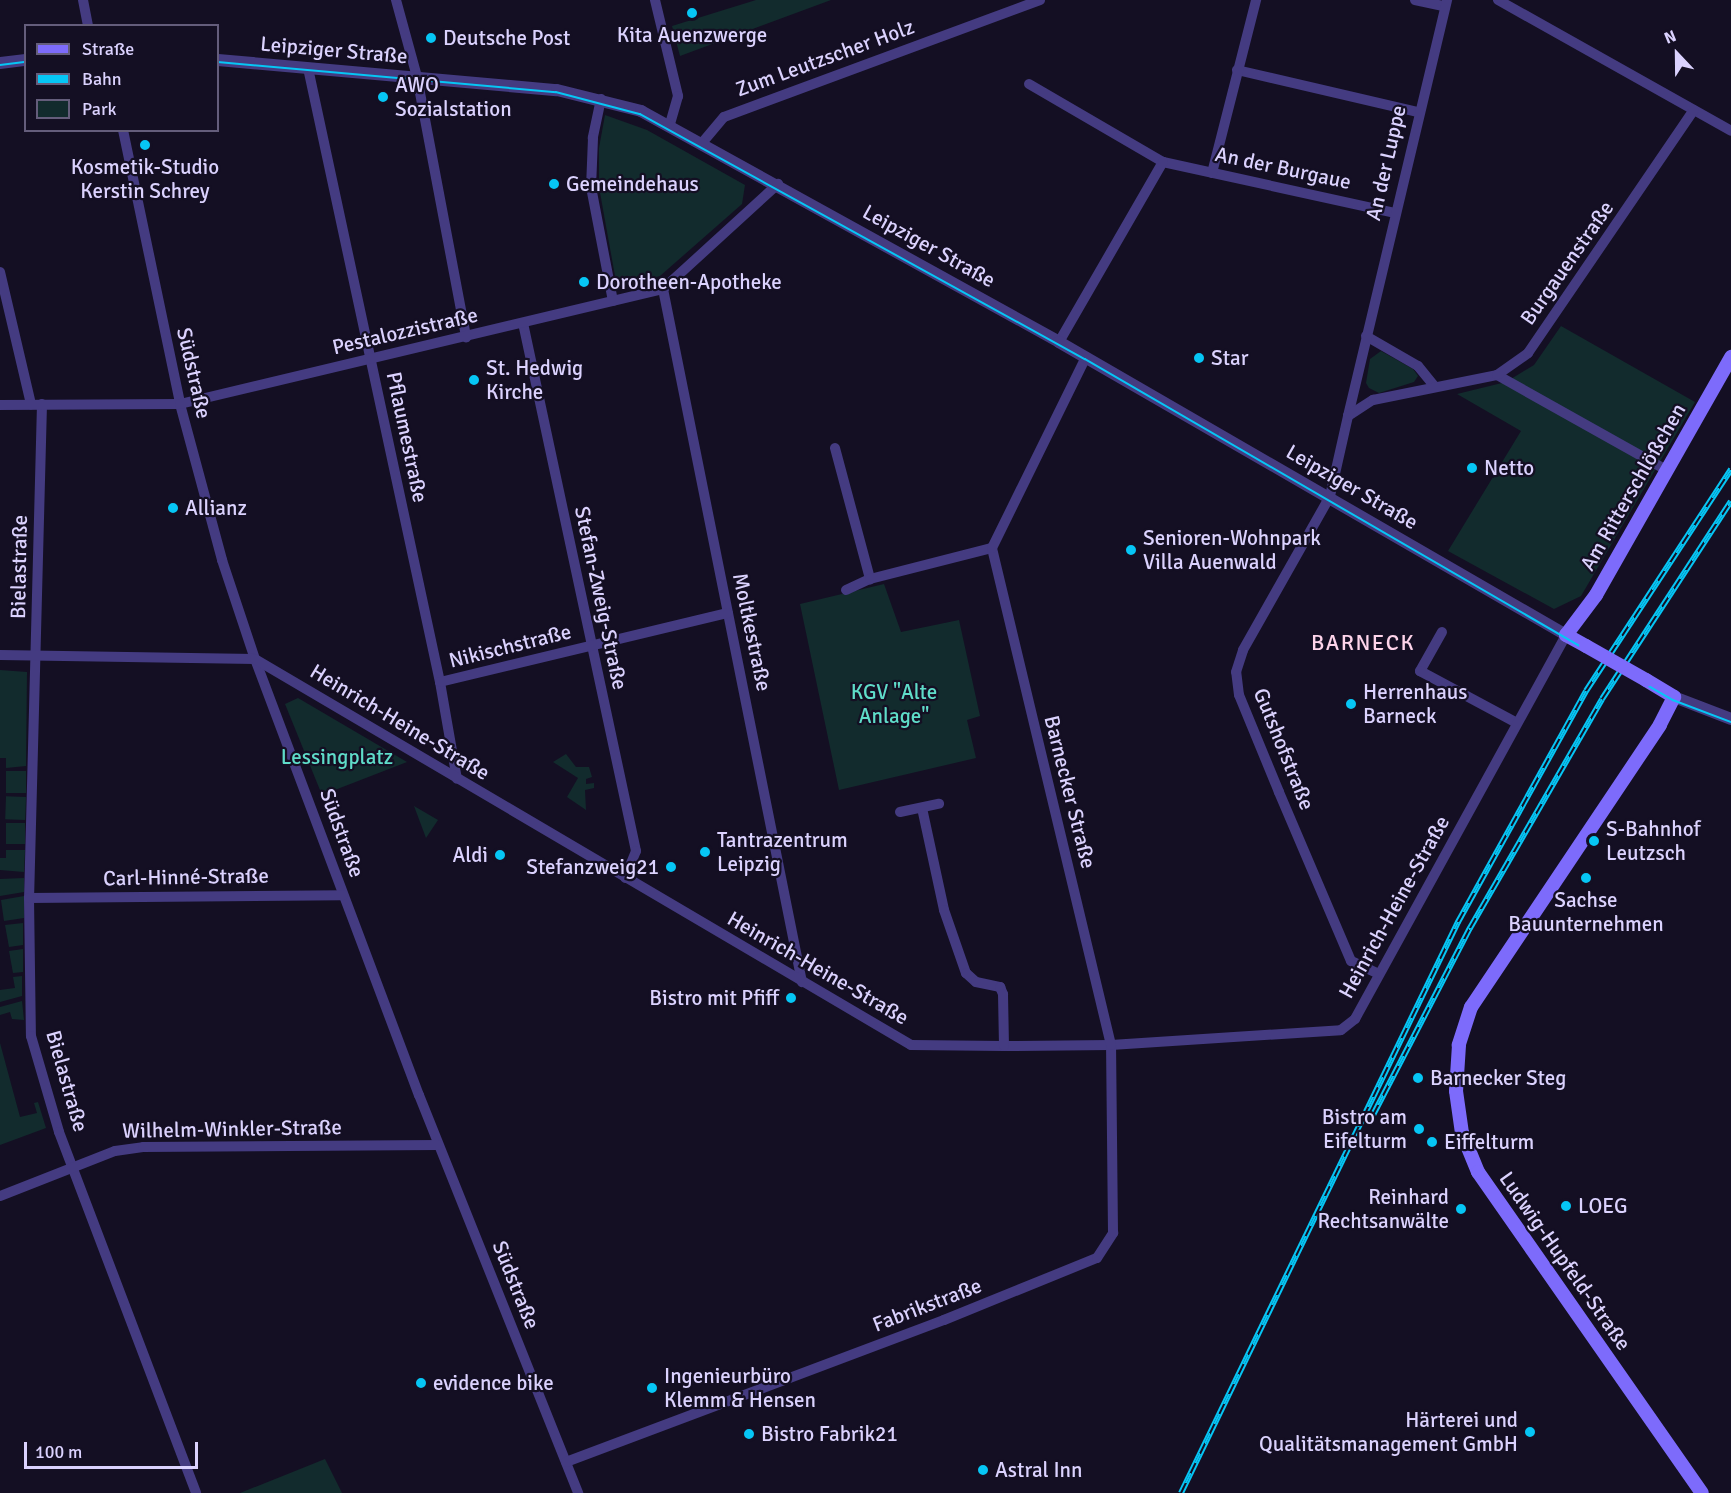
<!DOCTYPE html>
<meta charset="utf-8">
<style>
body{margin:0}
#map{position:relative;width:1731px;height:1493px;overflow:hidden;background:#140f23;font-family:Signika,sans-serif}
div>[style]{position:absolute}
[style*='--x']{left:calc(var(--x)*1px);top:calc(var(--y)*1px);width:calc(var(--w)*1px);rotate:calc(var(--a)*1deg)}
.green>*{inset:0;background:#122b2d;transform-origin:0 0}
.minor>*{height:10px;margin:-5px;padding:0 5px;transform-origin:5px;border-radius:5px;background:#443b81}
.tertiary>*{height:12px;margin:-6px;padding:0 6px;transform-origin:6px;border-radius:6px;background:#443b81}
.secondary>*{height:14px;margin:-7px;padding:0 7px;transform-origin:7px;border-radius:7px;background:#7d6bfb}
.tram>*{height:1.5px;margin:-0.75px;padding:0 0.75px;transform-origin:0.75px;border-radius:0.75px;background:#06c6f5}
.rail>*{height:6px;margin-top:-3px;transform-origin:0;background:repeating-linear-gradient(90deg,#140f23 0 11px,#06c6f5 0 22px);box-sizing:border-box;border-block:2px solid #06c6f5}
.secondary-bridge>*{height:14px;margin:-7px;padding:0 7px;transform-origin:7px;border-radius:7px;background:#7d6bfb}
.dots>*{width:16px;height:16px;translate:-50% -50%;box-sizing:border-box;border:3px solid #140f23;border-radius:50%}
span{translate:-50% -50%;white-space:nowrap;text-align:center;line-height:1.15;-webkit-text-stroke:4.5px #140f23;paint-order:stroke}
.poi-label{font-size:21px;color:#dbd2fe}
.left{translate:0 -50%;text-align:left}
.right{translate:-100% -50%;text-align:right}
.street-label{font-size:21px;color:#dbd2fe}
.park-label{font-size:21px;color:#5fdcc9}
.neighbourhood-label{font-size:22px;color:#fed4ea;letter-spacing:1.5px}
.legend{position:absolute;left:24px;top:24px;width:195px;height:108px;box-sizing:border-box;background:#140f23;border:2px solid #645d7b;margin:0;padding:8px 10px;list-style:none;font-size:18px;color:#dbd2fe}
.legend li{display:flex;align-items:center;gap:12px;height:30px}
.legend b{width:30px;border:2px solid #645d7b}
.north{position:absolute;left:1647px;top:24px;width:60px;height:60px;-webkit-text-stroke:4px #140f23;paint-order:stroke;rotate:338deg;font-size:16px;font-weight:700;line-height:24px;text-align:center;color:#dbd2fe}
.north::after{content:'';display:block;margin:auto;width:21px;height:27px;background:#dbd2fe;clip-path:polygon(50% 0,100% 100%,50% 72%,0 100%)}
.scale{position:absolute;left:24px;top:1442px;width:174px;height:27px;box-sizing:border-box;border:3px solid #dbd2fe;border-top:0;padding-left:8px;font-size:18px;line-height:21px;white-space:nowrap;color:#dbd2fe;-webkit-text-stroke:4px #140f23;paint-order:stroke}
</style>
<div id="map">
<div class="green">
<div style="clip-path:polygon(756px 0,831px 0,680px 56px,672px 26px)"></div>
<div style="clip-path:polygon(605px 115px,647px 130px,745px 185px,742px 204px,660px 276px,617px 287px,599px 187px,599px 148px)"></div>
<div style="clip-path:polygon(1561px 326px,1695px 402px,1581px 596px,1554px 609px,1448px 551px,1521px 431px,1457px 394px,1506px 382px,1534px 365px)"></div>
<div style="clip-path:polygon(1381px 351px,1413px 369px,1418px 376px,1414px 382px,1379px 393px,1369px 388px,1366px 383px,1370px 359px)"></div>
<div style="clip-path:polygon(884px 584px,901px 632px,959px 620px,980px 716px,967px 720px,976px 758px,839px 790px,800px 604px)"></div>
<div style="clip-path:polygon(0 670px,27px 672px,26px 766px,6px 768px,6px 758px,0 758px)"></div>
<div style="clip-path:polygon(298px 698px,407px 762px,322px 795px,285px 704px)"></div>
<div style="clip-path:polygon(566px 754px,576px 767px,589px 767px,592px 777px,586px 779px,586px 784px,594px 783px,594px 788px,585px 790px,586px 810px,567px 797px,578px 778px,553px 762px)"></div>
<div style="left:6px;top:771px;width:20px;height:22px"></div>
<div style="left:26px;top:797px;width:23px;height:20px;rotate:92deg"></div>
<div style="clip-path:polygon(414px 806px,438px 820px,426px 838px)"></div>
<div style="left:25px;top:823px;width:21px;height:19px;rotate:90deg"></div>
<div style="clip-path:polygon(6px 850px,25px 850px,24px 872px,0 870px,0 858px,6px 858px)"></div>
<div style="clip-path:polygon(24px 878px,24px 892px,0 896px,0 879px)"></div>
<div style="clip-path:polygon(24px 896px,24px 918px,4px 921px,1px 900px)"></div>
<div style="clip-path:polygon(23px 923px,23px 945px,9px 947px,5px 925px)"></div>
<div style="clip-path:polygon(23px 949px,23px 972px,13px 973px,9px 951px)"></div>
<div style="clip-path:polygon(22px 976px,22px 996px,0 1002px,0 990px,15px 988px,13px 977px)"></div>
<div style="clip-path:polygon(22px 1001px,24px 1020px,12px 1019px,10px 1012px,0 1015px,0 1007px)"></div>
<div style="clip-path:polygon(0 1043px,20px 1117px,37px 1113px,34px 1103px,38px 1102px,46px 1128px,0 1145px)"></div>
<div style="clip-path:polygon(325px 1459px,342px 1493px,240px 1493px)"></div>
</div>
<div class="minor">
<div style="--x:83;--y:0;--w:26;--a:79"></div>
<div style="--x:396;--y:0;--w:80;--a:74.7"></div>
<div style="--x:417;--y:77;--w:265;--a:79.3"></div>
<div style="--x:655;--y:0;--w:99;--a:76.5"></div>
<div style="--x:678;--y:96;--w:29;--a:106"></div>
<div style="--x:1415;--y:0;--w:30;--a:12"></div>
<div style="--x:1498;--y:0;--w:267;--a:29.3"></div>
<div style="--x:308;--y:68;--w:628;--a:77.87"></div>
<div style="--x:440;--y:682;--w:98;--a:80.1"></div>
<div style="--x:1237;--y:70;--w:186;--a:13.1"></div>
<div style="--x:1029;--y:84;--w:155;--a:30.2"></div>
<div style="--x:1163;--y:162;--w:237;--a:12.4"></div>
<div style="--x:601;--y:99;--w:40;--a:102"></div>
<div style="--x:593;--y:138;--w:49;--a:92.3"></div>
<div style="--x:591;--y:187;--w:116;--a:79.1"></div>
<div style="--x:123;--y:130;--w:280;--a:78.2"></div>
<div style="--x:180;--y:404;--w:162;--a:74.9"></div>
<div style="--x:222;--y:560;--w:104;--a:71.6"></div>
<div style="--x:255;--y:659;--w:466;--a:69.4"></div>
<div style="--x:419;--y:1095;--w:429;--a:68.2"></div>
<div style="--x:702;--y:143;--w:34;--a:-50"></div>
<div style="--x:724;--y:117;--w:337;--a:-20.3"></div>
<div style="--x:1212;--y:173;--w:179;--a:-75.7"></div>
<div style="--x:0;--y:272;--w:136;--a:76.8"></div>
<div style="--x:663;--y:289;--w:707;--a:78.66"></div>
<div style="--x:523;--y:323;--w:540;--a:77.92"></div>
<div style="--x:636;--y:851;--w:29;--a:112"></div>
<div style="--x:1366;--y:336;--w:60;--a:30"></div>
<div style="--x:1418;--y:366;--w:26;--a:51"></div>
<div style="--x:1059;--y:342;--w:208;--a:-60"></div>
<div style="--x:1497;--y:375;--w:194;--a:29.3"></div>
<div style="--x:42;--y:404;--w:494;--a:91.5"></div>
<div style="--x:29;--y:898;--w:138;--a:89.2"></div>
<div style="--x:31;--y:1036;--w:100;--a:73.7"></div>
<div style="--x:59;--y:1132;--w:386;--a:69.2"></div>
<div style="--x:0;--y:405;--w:180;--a:-0.3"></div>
<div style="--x:180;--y:404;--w:497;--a:-13.4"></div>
<div style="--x:663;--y:289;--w:156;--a:-42.4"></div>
<div style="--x:1348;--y:416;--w:428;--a:-76.6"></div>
<div style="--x:835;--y:448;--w:136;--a:75"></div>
<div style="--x:846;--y:590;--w:26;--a:-25"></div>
<div style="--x:870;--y:579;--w:126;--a:-14.3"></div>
<div style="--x:1442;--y:632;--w:45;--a:119.4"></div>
<div style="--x:1420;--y:671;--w:110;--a:28.2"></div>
<div style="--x:0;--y:655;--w:255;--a:0.9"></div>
<div style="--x:255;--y:659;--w:761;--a:30.47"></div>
<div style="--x:911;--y:1045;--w:93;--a:0.6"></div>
<div style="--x:1004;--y:1046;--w:107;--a:-0.5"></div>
<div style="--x:1111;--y:1045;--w:230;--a:-3.7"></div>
<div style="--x:1341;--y:1030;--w:18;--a:-38"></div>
<div style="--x:1355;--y:1019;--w:438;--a:-61.2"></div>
<div style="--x:440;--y:682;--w:296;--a:-13.5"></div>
<div style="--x:922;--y:808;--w:104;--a:77.8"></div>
<div style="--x:944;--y:910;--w:67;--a:70.8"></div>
<div style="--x:966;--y:973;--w:13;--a:42"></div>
<div style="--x:976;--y:982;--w:25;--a:12"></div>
<div style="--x:1000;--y:987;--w:8;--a:67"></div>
<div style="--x:1003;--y:994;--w:52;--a:88.9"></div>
<div style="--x:900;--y:812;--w:40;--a:-12"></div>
<div style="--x:29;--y:898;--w:314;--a:-0.5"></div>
<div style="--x:1379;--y:974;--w:31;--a:-155"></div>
<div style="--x:1351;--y:961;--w:184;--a:-113.1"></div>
<div style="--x:1279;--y:792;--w:105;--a:-112.4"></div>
<div style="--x:1239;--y:695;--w:23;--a:-97"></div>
<div style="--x:1236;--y:672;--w:23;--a:-72"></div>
<div style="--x:1243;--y:650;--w:177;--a:-60.5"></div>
<div style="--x:1330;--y:496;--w:82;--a:-77.3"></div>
<div style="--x:1348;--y:416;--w:30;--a:-33"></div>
<div style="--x:1373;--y:400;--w:126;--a:-11.4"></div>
<div style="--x:1497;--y:375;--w:38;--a:-35"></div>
<div style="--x:1528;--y:353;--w:294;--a:-55.7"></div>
<div style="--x:0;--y:1196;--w:123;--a:-21.4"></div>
<div style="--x:115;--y:1151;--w:28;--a:-8"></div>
<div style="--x:143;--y:1147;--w:295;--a:-0.4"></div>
<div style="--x:566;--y:1462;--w:404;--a:-20.6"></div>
<div style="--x:944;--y:1320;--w:165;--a:-22.1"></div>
<div style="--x:1097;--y:1258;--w:30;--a:-57"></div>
<div style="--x:1113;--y:1233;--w:188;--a:-90.6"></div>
<div style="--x:1111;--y:1045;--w:511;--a:-103.47"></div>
<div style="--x:992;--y:548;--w:213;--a:-63.8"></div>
</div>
<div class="tertiary">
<div style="--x:218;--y:60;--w:340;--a:5.1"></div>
<div style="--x:557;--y:90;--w:87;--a:14"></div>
<div style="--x:641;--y:111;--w:478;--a:28.9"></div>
<div style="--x:1059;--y:342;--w:586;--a:30.02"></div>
<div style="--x:0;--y:63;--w:26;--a:-7"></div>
<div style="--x:1674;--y:697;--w:61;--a:21.1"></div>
</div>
<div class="secondary">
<div style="--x:1586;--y:646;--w:23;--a:-151"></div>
<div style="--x:1566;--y:635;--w:50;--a:-53.1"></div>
<div style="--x:1596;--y:595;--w:274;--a:-60.4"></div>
<div style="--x:1646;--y:680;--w:33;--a:31"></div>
<div style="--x:1674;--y:697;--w:31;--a:117"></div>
<div style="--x:1660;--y:725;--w:339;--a:123.8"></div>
<div style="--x:1471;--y:1007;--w:40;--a:108"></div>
<div style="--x:1459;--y:1045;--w:46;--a:93.7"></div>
<div style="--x:1456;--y:1091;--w:42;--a:81.9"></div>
<div style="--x:1462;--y:1133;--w:42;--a:67.7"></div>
<div style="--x:1478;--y:1172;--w:391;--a:55.1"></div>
</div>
<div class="tram">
<div style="--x:218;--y:62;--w:339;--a:5.1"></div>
<div style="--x:556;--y:92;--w:87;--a:14.7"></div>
<div style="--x:640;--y:114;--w:508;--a:28.84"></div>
<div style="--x:1085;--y:359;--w:680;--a:30.11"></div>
<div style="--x:1673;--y:700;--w:62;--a:20.8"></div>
<div style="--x:0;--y:65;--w:26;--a:-7"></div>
</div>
<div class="rail">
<div style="--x:1373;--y:1115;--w:211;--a:-62.6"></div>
<div style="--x:1470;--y:928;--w:264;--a:-60"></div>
<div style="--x:1602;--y:699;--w:236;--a:-56.9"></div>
<div style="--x:1181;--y:1493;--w:635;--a:-64.12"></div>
<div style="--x:1458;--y:922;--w:264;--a:-61"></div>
<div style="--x:1586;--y:691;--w:265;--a:-56.8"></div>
</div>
<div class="secondary-bridge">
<div style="--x:1586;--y:646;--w:69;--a:29.5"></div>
</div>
<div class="dots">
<div style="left:692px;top:13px;background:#06c6f5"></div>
<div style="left:431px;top:38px;background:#06c6f5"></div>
<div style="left:383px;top:97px;background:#06c6f5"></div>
<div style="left:145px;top:145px;background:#06c6f5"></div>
<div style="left:554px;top:184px;background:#06c6f5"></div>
<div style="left:584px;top:282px;background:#06c6f5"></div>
<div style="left:1199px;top:358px;background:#06c6f5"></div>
<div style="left:474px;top:380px;background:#06c6f5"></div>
<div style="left:1472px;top:468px;background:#06c6f5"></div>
<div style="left:173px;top:508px;background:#06c6f5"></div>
<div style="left:1131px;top:550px;background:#06c6f5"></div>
<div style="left:1351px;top:704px;background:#06c6f5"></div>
<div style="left:1594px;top:841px;background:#06c6f5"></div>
<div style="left:705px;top:852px;background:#06c6f5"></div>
<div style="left:500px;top:855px;background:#06c6f5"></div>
<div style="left:671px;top:867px;background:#06c6f5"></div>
<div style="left:1586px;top:878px;background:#06c6f5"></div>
<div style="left:791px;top:998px;background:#06c6f5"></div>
<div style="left:1418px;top:1078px;background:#06c6f5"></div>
<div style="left:1419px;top:1129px;background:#06c6f5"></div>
<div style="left:1432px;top:1142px;background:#06c6f5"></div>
<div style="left:1566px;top:1206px;background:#06c6f5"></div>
<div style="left:1461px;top:1209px;background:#06c6f5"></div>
<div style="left:421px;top:1383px;background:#06c6f5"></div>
<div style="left:652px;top:1388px;background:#06c6f5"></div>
<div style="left:1530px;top:1432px;background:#06c6f5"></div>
<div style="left:749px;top:1434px;background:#06c6f5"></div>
<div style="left:983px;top:1470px;background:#06c6f5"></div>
</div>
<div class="poi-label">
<span style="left:692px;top:35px">Kita Auenzwerge</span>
<span class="left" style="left:443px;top:38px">Deutsche Post</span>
<span class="left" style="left:395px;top:97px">AWO<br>Sozialstation</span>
<span style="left:145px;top:179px">Kosmetik-Studio<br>Kerstin Schrey</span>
<span class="left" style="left:566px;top:184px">Gemeindehaus</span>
<span class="left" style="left:596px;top:282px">Dorotheen-Apotheke</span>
<span class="left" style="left:1211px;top:358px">Star</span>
<span class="left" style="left:486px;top:380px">St. Hedwig<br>Kirche</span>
<span class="left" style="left:1484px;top:468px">Netto</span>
<span class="left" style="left:185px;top:508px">Allianz</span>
<span class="left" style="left:1143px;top:550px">Senioren-Wohnpark<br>Villa Auenwald</span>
<span class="left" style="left:1363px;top:704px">Herrenhaus<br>Barneck</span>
<span class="left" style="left:1606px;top:841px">S-Bahnhof<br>Leutzsch</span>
<span class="left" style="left:717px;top:852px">Tantrazentrum<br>Leipzig</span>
<span class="right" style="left:488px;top:855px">Aldi</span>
<span class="right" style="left:659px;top:867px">Stefanzweig21</span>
<span style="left:1586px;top:912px">Sachse<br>Bauunternehmen</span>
<span class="right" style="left:779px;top:998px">Bistro mit Pfiff</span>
<span class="left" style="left:1430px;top:1078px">Barnecker Steg</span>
<span class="right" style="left:1407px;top:1129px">Bistro am<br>Eifelturm</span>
<span class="left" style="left:1444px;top:1142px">Eiffelturm</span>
<span class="right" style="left:1449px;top:1209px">Reinhard<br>Rechtsanwälte</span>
<span class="left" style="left:1578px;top:1206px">LOEG</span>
<span class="left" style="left:664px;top:1388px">Ingenieurbüro<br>Klemm &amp; Hensen</span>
<span class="left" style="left:433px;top:1383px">evidence bike</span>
<span class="right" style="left:1518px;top:1432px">Härterei und<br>Qualitätsmanagement GmbH</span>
<span class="left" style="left:761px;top:1434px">Bistro Fabrik21</span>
<span class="left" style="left:995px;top:1470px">Astral Inn</span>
</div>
<div class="street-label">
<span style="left:334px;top:50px;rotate:5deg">Leipziger Straße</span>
<span style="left:825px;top:58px;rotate:-20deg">Zum Leutzscher Holz</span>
<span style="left:1386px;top:163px;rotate:-77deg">An der Luppe</span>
<span style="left:1283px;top:168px;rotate:12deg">An der Burgaue</span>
<span style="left:929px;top:246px;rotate:29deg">Leipziger Straße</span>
<span style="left:1567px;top:263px;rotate:-55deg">Burgauenstraße</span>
<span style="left:405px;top:331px;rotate:-13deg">Pestalozzistraße</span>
<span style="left:194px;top:373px;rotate:77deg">Südstraße</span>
<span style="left:407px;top:437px;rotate:78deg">Pflaumestraße</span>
<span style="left:1352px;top:487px;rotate:30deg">Leipziger Straße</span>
<span style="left:1633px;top:487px;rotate:-60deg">Am Ritterschlößchen</span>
<span style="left:19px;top:567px;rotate:-89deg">Bielastraße</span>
<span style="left:601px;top:598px;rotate:78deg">Stefan-Zweig-Straße</span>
<span style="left:752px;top:632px;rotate:78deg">Moltkestraße</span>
<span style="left:510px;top:646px;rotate:-14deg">Nikischstraße</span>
<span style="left:400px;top:722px;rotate:31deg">Heinrich-Heine-Straße</span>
<span style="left:1284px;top:749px;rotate:68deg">Gutshofstraße</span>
<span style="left:1070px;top:792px;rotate:76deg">Barnecker Straße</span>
<span style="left:342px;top:833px;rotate:70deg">Südstraße</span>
<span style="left:186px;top:877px;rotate:-1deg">Carl-Hinné-Straße</span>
<span style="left:1394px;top:907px;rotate:-61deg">Heinrich-Heine-Straße</span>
<span style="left:818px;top:968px;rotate:30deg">Heinrich-Heine-Straße</span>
<span style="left:67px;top:1081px;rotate:74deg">Bielastraße</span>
<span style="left:232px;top:1129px;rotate:-1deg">Wilhelm-Winkler-Straße</span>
<span style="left:1565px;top:1261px;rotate:55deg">Ludwig-Hupfeld-Straße</span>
<span style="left:516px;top:1285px;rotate:68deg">Südstraße</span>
<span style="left:927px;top:1305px;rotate:-21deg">Fabrikstraße</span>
</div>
<div class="park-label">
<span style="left:894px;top:704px">KGV "Alte<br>Anlage"</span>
<span style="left:337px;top:757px">Lessingplatz</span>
</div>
<div class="neighbourhood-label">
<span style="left:1363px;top:643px">BARNECK</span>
</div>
<ul class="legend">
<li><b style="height:8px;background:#7d6bfb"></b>Straße</li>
<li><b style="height:8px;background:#06c6f5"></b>Bahn</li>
<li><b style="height:16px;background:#122b2d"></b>Park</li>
</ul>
<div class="north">N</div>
<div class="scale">100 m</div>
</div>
